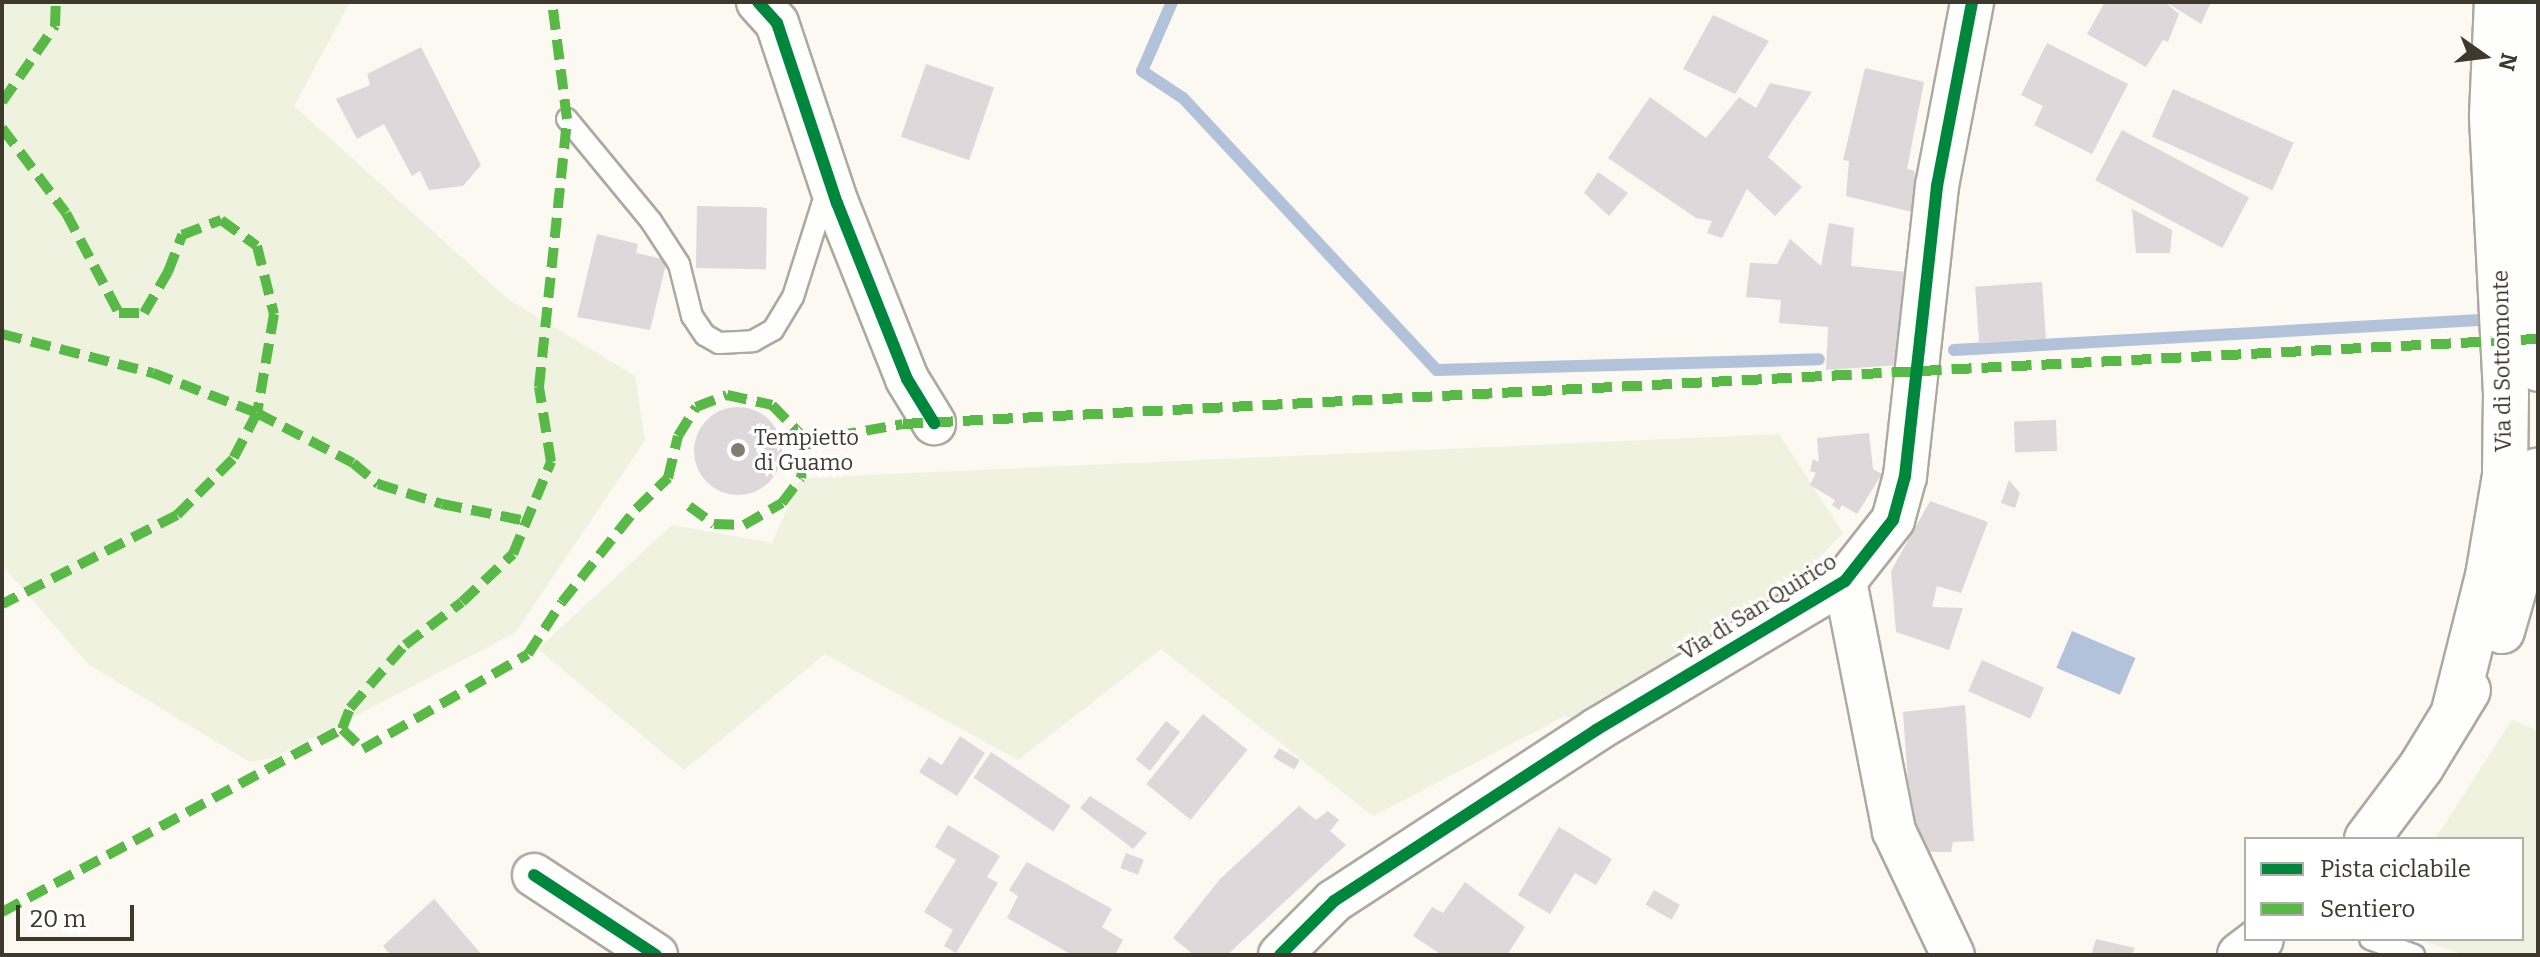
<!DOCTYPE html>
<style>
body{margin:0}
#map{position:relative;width:2540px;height:957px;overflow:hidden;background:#fbf9f2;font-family:Bitter,serif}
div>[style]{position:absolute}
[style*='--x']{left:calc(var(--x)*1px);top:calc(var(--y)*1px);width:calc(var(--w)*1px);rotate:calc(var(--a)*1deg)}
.green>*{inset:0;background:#eef2de}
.water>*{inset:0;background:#b3c2db;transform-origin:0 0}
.stream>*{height:12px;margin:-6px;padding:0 6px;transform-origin:6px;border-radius:6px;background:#b3c2db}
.building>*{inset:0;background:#dfd8db;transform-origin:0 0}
.round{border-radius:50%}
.roads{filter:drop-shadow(2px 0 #ada9a1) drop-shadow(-2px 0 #ada9a1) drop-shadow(0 2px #ada9a1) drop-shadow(0 -2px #ada9a1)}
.service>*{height:20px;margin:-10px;padding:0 10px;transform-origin:10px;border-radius:10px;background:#fefefd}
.minor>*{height:42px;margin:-21px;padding:0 21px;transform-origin:21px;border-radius:21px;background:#fefefd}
.secondary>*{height:44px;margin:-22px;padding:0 22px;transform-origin:22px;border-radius:22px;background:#fefefd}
.quiet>*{height:10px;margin-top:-5px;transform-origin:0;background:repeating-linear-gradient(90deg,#58b947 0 20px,transparent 0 30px)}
.cycleway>*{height:12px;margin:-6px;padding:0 6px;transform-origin:6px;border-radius:6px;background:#00873e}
.dots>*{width:22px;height:22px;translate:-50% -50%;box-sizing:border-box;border:4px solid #fff;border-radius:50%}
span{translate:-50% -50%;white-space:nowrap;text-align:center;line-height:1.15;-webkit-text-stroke:6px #fff;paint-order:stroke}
.street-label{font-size:22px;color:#3e382d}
.poi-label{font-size:22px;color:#3e382d}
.left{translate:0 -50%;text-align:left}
.frame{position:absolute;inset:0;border:4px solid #3e382d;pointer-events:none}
.legend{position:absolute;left:2244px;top:837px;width:280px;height:104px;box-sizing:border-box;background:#fff;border:2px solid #b2afab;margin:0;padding:10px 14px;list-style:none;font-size:24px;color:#3e382d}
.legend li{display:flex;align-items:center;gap:16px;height:40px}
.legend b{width:40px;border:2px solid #b2afab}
.north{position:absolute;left:2444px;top:16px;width:80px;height:80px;-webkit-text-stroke:6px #fff;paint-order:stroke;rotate:104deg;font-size:22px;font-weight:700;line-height:32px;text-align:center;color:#3e382d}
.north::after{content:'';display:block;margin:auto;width:28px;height:36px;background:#3e382d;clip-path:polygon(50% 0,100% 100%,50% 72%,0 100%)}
.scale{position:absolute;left:16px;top:905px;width:118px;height:36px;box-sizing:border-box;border:4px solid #3e382d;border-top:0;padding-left:10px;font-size:24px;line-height:28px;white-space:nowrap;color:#3e382d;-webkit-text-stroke:6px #fff;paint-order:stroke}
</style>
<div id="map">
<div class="green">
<div style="clip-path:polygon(2px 2px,350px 2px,294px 106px,509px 300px,635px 376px,645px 440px,515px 633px,276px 757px,250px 762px,88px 664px,2px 565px)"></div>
<div style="clip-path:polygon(1779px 434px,1843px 533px,1799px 578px,1596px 730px,1565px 716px,1373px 816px,1161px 649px,1018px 760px,825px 654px,684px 770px,538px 649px,672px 525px,772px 543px,801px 478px)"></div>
<div style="clip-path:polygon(2512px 720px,2538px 731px,2538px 955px,2465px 955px,2417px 939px,2522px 939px,2522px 839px,2435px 839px)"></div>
</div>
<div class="water">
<div style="left:2072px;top:631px;width:69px;height:40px;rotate:23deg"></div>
</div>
<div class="stream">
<div style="--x:1172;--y:2;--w:75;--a:113.5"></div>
<div style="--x:1142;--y:71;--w:49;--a:33.4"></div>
<div style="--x:1183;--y:98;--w:372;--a:47"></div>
<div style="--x:1437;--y:370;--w:382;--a:-1.6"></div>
<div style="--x:1954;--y:350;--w:526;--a:-3.27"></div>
</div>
<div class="building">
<div style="clip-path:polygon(2105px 2px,2165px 2px,2179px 14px,2168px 42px,2163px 40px,2146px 67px,2087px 34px)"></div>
<div style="clip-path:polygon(2166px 2px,2211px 2px,2201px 24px)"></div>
<div style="clip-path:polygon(1713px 15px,1769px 41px,1735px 94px,1683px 69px)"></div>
<div style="clip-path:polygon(2047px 43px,2128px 84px,2092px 154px,2034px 125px,2043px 106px,2021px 95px)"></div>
<div style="clip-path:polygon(421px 47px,481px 165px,463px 186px,429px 190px,420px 171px,412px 176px,384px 124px,357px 139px,336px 99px,370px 85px,367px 74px)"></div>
<div style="left:926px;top:64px;width:72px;height:77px;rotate:19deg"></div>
<div style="clip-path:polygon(1865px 68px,1924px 82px,1907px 169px,1915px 171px,1912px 212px,1846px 196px,1849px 161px,1843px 160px)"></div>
<div style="clip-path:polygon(1770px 83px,1812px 92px,1768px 157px,1802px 187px,1775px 216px,1747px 189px,1722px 238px,1707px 233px,1712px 221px,1696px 218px,1608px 158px,1650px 97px,1706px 138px,1739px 97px,1756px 108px)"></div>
<div style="left:2173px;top:89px;width:132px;height:52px;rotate:24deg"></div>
<div style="left:2122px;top:130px;width:144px;height:57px;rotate:28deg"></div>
<div style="clip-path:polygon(1598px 172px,1628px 193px,1609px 216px,1584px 193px)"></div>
<div style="left:697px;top:206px;width:70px;height:62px;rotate:1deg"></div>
<div style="clip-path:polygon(2132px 209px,2172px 230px,2170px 253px,2136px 253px)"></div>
<div style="clip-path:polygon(1829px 223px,1854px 228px,1851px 266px,1906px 272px,1900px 365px,1826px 370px,1828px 327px,1779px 323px,1781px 300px,1746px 297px,1750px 263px,1777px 264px,1790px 239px,1821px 266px)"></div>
<div style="clip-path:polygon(597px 234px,638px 244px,636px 253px,667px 260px,650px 330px,577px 317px)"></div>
<div style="left:2042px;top:282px;width:57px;height:67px;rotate:86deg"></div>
<div class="round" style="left:694px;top:407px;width:88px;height:88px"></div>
<div style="left:2056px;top:420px;width:31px;height:42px;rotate:88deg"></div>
<div style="clip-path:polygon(1869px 433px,1873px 469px,1882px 474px,1857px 514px,1842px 505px,1839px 510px,1832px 505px,1835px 500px,1810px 485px,1816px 473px,1810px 471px,1813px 459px,1819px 462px,1817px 438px)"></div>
<div style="clip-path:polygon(2009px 480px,2020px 493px,2015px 508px,2001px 503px)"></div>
<div style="clip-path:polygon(1930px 501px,1988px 522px,1961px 593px,1937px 586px,1932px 607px,1963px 608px,1949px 650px,1896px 632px,1891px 571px)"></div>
<div style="left:1982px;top:660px;width:68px;height:34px;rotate:24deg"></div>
<div style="clip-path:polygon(1965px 705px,1974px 841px,1953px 842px,1951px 852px,1919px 852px,1912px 840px,1903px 712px)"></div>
<div style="left:1203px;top:714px;width:57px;height:90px;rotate:39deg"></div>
<div style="left:1166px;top:721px;width:18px;height:49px;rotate:38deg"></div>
<div style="clip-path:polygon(960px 736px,985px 753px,957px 796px,919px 772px,929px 757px,942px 765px)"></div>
<div style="left:1279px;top:748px;width:24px;height:11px;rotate:30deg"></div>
<div style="left:991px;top:752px;width:96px;height:31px;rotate:34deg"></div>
<div style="clip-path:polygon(1090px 796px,1147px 833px,1133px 849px,1080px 808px)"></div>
<div style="clip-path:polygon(1299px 806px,1316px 820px,1328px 811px,1339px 820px,1330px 831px,1346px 845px,1227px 955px,1194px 955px,1173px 938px,1220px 879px)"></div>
<div style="clip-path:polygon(948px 825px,1000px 856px,987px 877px,998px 883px,956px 953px,944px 946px,953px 930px,924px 912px,956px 860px,935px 847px)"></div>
<div style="clip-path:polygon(1559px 827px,1612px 859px,1596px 885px,1575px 873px,1550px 914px,1518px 895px)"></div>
<div style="left:1126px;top:853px;width:19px;height:16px;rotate:21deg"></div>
<div style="clip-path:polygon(1027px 862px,1112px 909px,1102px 927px,1123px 940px,1115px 955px,1072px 955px,1007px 918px,1018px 896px,1009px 890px)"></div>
<div style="clip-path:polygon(1465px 882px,1525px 927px,1507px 955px,1442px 955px,1413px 936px,1432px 907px,1443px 913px)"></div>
<div style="left:1654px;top:890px;width:30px;height:17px;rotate:30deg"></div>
<div style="clip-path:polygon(434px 899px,482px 955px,391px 955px,383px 946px)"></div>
<div style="clip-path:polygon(2096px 939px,2135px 948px,2132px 955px,2091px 955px)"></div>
</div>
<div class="roads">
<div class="service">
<div style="--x:567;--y:119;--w:132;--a:50.5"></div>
<div style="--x:651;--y:221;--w:51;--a:56.9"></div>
<div style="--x:679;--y:264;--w:54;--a:76"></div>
<div style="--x:692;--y:316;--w:23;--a:56"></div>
<div style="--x:705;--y:335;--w:16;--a:30"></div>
<div style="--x:719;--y:343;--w:34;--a:-3"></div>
<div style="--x:753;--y:341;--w:23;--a:-29"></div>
<div style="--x:773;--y:330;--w:39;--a:-59"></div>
<div style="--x:793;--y:297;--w:96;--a:-72.5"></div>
<div style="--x:822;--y:205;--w:15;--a:-8"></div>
<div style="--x:2370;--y:939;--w:47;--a:20"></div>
</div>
<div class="minor">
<div style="--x:758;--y:2;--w:28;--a:48"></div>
<div style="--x:777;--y:23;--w:190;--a:71.6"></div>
<div style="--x:837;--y:203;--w:189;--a:68.3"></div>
<div style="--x:907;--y:379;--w:52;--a:58.5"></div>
<div style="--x:1845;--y:581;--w:255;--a:78.9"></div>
<div style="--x:1894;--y:831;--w:137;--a:64.6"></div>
<div style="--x:534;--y:875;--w:146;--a:33.3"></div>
<div style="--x:1280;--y:955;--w:76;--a:-45"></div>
<div style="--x:1334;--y:901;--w:313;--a:-33.1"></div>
<div style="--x:1596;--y:730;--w:290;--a:-30.9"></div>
<div style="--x:1845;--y:581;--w:78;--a:-51.8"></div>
<div style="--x:1893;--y:520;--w:46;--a:-74.7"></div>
<div style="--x:1905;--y:476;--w:292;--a:-83.7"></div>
<div style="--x:1937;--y:186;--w:187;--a:-79.2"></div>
</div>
<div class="secondary">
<div style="--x:2528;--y:2;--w:145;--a:91.2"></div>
<div style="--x:2525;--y:147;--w:222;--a:86.6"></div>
<div style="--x:2502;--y:631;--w:105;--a:-74"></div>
<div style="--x:2531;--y:530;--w:60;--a:-83.3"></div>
<div style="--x:2453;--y:715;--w:143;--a:-75.9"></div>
<div style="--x:2488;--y:576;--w:102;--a:-80.4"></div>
<div style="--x:2505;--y:475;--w:81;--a:-89.3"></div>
<div style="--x:2506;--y:394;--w:279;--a:-92.9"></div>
<div style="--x:2492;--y:115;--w:113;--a:-87.5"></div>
<div style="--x:2367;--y:839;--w:90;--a:-53.1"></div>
<div style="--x:2421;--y:767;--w:90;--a:-58.6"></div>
<div style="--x:2240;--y:955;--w:26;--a:-37"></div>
</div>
</div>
<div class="quiet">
<div style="--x:2;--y:102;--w:93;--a:-55.1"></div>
<div style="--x:55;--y:26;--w:24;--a:-88"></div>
<div style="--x:2;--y:128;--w:106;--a:53"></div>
<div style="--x:66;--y:213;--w:113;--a:62.1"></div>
<div style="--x:119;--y:313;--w:25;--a:0"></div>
<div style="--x:144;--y:313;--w:48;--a:-59.7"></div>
<div style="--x:168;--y:272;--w:40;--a:-69"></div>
<div style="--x:182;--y:235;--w:42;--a:-21"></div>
<div style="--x:221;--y:220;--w:44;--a:35.8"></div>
<div style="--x:257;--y:246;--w:70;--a:76"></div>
<div style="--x:274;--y:314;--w:100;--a:99.7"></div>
<div style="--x:257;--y:413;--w:52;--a:117.6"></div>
<div style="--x:233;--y:459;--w:79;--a:135"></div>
<div style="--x:177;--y:515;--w:196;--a:153"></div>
<div style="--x:2;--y:334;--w:156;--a:14.5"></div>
<div style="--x:153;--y:373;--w:111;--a:21"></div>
<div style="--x:257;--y:413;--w:108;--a:27.5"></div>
<div style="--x:353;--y:463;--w:33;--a:40"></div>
<div style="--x:378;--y:484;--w:67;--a:17.4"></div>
<div style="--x:442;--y:504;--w:86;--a:11.4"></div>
<div style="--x:689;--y:506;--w:31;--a:36"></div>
<div style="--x:714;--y:524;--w:30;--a:2"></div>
<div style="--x:744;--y:525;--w:44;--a:-30.1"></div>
<div style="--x:782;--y:503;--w:31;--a:-53"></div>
<div style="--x:801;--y:478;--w:37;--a:-81"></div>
<div style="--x:342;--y:729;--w:22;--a:-69"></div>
<div style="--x:350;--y:708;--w:84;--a:-48.9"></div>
<div style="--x:405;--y:645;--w:71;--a:-37"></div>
<div style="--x:462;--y:602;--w:70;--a:-43.3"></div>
<div style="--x:513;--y:554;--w:100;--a:-67.6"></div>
<div style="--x:551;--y:462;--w:76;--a:-99.1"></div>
<div style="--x:539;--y:387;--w:269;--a:-84"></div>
<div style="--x:567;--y:119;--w:118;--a:-97.3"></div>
<div style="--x:2;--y:912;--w:386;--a:-28.3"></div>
<div style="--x:342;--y:729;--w:29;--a:44"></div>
<div style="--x:363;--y:749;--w:190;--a:-29.9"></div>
<div style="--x:528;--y:654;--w:62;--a:-56.8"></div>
<div style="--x:562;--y:602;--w:119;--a:-51.5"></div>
<div style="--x:636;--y:509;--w:45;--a:-44.1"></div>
<div style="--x:668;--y:478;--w:43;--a:-76.6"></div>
<div style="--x:678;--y:436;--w:34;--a:-58"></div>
<div style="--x:696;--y:407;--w:33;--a:-21"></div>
<div style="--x:727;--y:395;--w:46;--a:12.5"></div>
<div style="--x:772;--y:405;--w:50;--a:45.8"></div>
<div style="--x:807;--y:441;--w:97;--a:-10"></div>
<div style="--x:903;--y:424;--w:1637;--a:-2.98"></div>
</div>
<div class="cycleway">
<div style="--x:758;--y:2;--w:28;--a:48"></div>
<div style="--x:777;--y:23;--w:190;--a:71.6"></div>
<div style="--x:837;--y:203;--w:189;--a:68.3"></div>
<div style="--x:907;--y:379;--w:52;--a:58.5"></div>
<div style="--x:534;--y:875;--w:146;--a:33.3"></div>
<div style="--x:1280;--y:955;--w:76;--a:-45"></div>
<div style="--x:1334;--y:901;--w:313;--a:-33.1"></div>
<div style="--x:1596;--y:730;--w:290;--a:-30.9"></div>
<div style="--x:1845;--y:581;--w:78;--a:-51.8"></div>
<div style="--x:1893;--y:520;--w:46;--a:-74.7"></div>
<div style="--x:1905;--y:476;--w:292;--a:-83.7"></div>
<div style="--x:1937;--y:186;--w:187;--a:-79.2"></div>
</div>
<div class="dots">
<div style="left:738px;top:450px;background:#807c72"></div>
</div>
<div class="street-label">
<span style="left:2502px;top:361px;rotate:-91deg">Via di Sottomonte</span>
<span style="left:1758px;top:607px;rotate:-32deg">Via di San Quirico</span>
</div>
<div class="poi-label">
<span class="left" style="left:754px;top:450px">Tempietto<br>di Guamo</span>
</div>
<div class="frame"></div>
<ul class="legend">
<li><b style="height:10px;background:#00873e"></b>Pista ciclabile</li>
<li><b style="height:10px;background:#58b947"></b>Sentiero</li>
</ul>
<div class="north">N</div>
<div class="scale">20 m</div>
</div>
